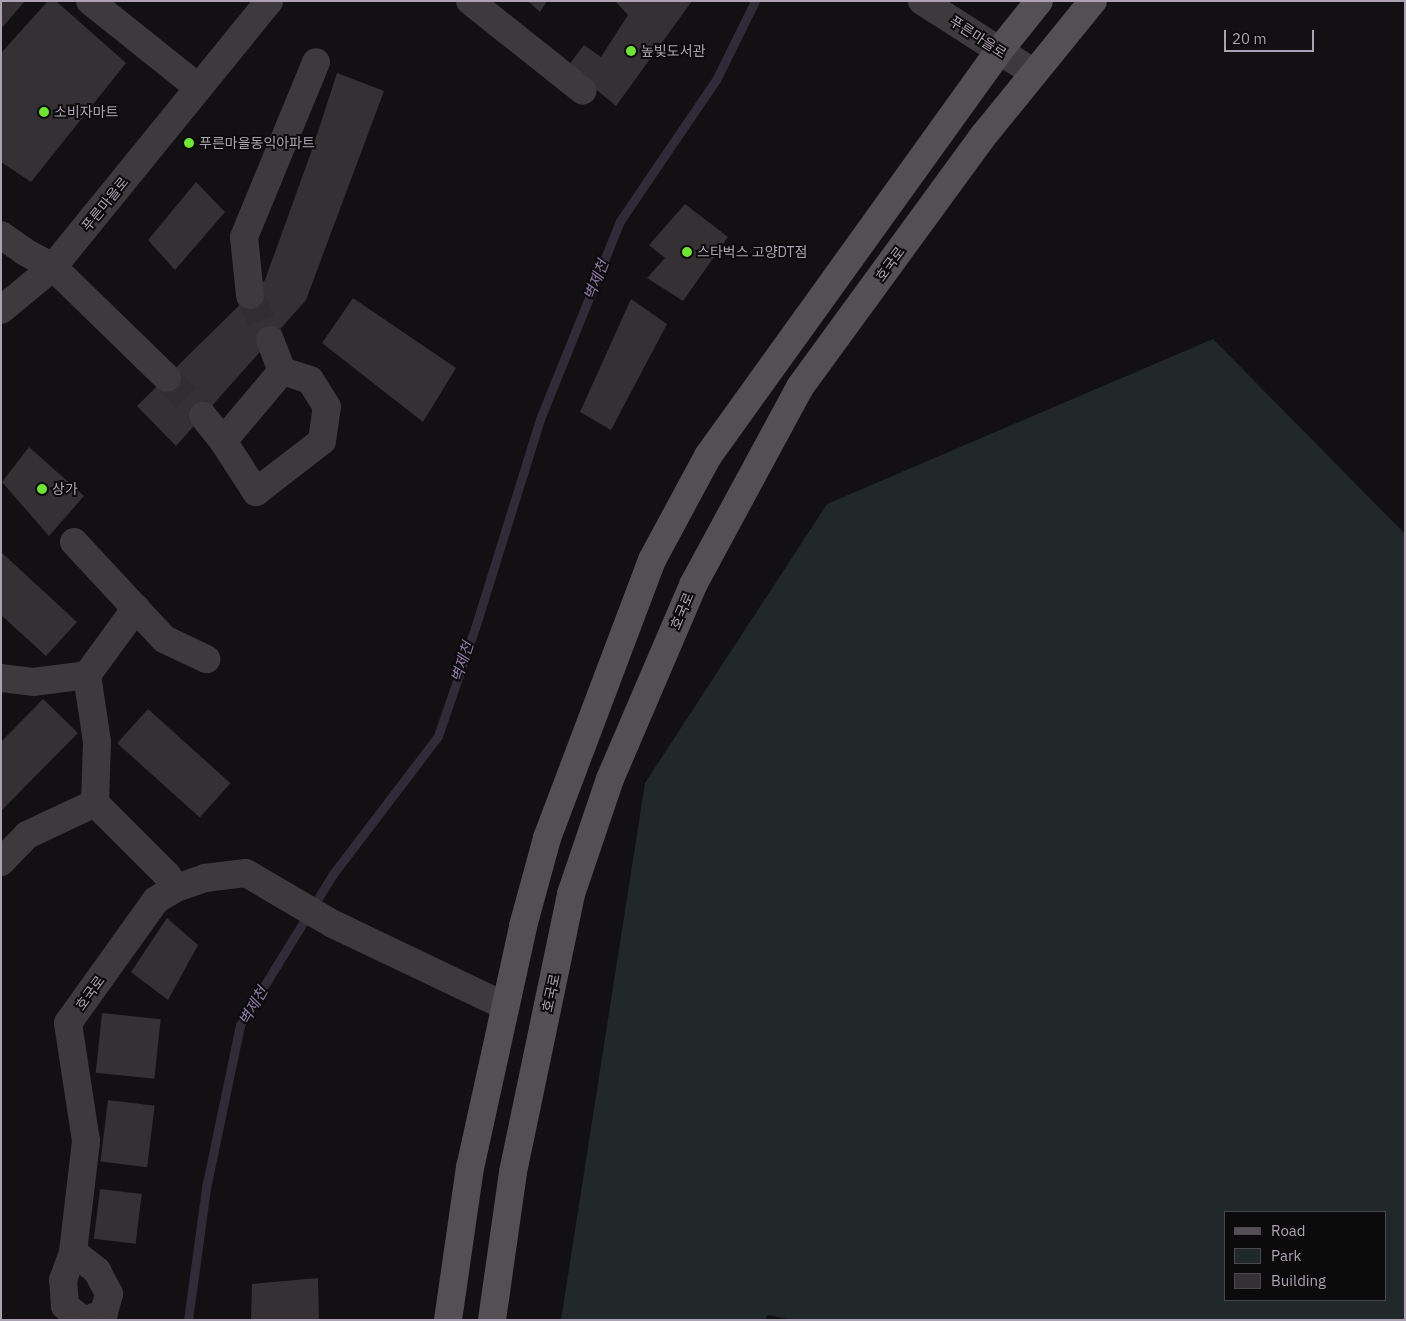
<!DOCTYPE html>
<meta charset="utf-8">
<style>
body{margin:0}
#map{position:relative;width:1406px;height:1321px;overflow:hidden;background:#121012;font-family:"IBM Plex Sans","Noto Sans KR",sans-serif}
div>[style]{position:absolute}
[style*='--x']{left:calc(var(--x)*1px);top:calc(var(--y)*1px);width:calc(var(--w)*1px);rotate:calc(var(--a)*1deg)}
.green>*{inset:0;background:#212829}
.stream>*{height:9px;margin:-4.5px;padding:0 4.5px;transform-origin:4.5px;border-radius:4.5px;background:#312b39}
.building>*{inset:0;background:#343033;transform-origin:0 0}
.minor-tunnel>*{height:28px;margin-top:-14px;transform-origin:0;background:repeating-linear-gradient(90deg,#312d32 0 28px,transparent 0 42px)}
.minor>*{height:28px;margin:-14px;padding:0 14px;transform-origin:14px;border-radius:14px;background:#3d393d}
.major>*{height:28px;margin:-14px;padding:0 14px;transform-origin:14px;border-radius:14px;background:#544e55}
.dots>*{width:14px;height:14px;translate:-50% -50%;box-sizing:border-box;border:2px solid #0c0b0c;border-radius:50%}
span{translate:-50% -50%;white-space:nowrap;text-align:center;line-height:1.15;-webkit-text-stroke:4px #0c0b0c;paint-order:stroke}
.street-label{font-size:14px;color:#ada2b1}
.poi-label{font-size:14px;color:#ada2b1}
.left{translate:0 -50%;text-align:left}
.water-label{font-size:15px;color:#927bab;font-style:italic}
.frame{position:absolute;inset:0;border:2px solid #ada2b1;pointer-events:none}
.legend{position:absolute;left:1224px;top:1211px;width:162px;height:90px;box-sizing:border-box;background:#0c0b0c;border:1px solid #4c474e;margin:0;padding:6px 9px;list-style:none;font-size:15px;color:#ada2b1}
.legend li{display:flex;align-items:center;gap:10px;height:25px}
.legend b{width:25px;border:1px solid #4c474e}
.scale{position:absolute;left:1224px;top:30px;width:90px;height:22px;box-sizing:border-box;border:2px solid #ada2b1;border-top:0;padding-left:6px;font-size:15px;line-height:18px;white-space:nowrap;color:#ada2b1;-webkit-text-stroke:4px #0c0b0c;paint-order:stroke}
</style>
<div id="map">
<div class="green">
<div style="clip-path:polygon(evenodd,1213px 339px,1405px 534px,1405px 1320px,792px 1320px,768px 1315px,765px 1320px,561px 1320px,645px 783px,827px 504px,1213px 339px,1225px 1212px,1385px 1212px,1385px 1300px,1225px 1300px,1225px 1212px)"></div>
</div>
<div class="stream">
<div style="--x:188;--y:1320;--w:133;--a:-82.2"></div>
<div style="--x:206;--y:1188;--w:167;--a:-78.2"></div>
<div style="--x:240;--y:1025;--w:177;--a:-58.4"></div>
<div style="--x:333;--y:874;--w:173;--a:-52.7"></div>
<div style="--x:438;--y:736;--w:114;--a:-71.1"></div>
<div style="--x:475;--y:628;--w:219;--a:-72.7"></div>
<div style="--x:540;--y:419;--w:214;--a:-68"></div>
<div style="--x:620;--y:221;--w:171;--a:-55.8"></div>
<div style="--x:716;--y:80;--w:88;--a:-63.7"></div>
</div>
<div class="building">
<div style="clip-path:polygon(1px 1px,25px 1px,1px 29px)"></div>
<div style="clip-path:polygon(48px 1px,56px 1px,126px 63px,31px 182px,1px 162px,1px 53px)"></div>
<div style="clip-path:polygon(528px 1px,547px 1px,540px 12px)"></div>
<div style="clip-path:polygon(615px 1px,692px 1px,616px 106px,568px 66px,584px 45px,601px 57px,628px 15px)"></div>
<div style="clip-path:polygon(337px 73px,384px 91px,306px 300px,176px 446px,137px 406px,265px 280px,313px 147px)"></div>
<div style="clip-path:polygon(196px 182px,225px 212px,175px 270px,148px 240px)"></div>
<div style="clip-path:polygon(685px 204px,728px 237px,683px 301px,647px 278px,665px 258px,649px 245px)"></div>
<div style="clip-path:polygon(353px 298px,456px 368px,423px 422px,322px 343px)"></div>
<div style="clip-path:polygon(631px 299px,667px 324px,611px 430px,580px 412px)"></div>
<div style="clip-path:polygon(29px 447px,84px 496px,49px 536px,2px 482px)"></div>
<div style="clip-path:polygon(1px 552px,77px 622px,46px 656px,1px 615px)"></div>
<div style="clip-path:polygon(43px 699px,78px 733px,1px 811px,1px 742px)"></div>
<div style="left:148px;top:709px;width:111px;height:46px;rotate:42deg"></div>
<div style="clip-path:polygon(167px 918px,198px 945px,168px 1000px,131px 972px)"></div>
<div style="left:102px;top:1013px;width:59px;height:60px;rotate:6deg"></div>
<div style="left:108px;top:1100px;width:47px;height:62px;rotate:7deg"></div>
<div style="left:100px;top:1189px;width:42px;height:50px;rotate:7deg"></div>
<div style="clip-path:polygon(318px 1278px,319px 1320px,251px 1320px,252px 1284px)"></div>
</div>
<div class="minor-tunnel">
<div style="--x:250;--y:295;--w:49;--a:66"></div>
<div style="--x:167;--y:378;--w:52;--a:46.5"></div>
</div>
<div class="minor">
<div style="--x:90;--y:1;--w:139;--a:38.6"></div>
<div style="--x:470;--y:1;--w:144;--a:38.5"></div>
<div style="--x:922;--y:1;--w:133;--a:32.7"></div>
<div style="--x:1;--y:235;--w:29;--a:35"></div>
<div style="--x:25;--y:252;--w:32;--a:28"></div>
<div style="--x:53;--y:267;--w:159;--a:44.2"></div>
<div style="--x:250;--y:295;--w:58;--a:-95.9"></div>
<div style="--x:244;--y:237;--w:189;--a:-67.6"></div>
<div style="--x:1;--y:310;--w:67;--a:-39.6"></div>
<div style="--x:53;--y:267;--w:343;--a:-50.9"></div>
<div style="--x:203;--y:416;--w:32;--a:51"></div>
<div style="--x:223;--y:441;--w:92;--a:-49.9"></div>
<div style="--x:282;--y:371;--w:33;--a:-111"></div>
<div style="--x:223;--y:441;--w:61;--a:57.1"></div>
<div style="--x:256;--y:492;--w:83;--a:-37.7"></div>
<div style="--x:322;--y:441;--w:34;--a:-82"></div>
<div style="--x:327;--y:407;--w:32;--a:-122"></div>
<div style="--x:310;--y:380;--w:29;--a:-162"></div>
<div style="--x:74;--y:542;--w:132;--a:47.1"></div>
<div style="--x:164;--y:639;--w:47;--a:25.5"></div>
<div style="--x:87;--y:675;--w:83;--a:-53.8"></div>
<div style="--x:1;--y:678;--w:32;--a:7"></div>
<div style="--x:33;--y:682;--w:54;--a:-7.4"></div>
<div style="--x:87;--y:675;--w:68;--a:81.5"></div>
<div style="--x:97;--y:742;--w:61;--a:91.9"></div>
<div style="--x:95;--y:803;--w:102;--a:45"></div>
<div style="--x:167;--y:875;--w:16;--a:55"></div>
<div style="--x:1;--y:862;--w:37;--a:-46"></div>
<div style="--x:27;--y:835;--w:75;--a:-25.2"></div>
<div style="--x:73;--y:1252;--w:31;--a:38"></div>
<div style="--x:97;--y:1271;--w:26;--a:62"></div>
<div style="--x:109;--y:1294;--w:20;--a:105"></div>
<div style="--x:104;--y:1313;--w:18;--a:158"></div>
<div style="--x:83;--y:1320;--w:23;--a:-142"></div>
<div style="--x:65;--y:1306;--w:26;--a:-94"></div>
<div style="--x:63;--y:1280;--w:30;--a:-70"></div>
<div style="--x:73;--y:1252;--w:112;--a:-83.3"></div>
<div style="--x:86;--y:1141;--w:119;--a:-98.7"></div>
<div style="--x:68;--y:1023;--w:151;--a:-54.4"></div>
<div style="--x:156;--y:900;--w:23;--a:-31"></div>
<div style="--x:176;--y:888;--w:31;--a:-19"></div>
<div style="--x:205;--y:878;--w:41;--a:-7"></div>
<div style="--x:246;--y:873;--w:101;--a:30.4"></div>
<div style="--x:333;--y:924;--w:191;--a:25.5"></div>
</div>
<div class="major">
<div style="--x:448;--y:1320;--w:154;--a:-81.8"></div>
<div style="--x:470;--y:1168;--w:248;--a:-77.6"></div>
<div style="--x:523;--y:926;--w:91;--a:-74.7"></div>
<div style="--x:547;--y:838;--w:297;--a:-69.3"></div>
<div style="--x:652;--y:560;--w:118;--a:-61.7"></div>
<div style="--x:708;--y:456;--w:499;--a:-54.3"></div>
<div style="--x:999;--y:51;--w:64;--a:-51.3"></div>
<div style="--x:492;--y:1320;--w:149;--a:-81.9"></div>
<div style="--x:513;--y:1172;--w:284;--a:-78.2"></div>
<div style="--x:571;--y:894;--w:121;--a:-71.3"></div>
<div style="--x:610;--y:779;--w:211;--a:-66.8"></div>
<div style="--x:693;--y:585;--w:225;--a:-61.6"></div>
<div style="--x:800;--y:387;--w:312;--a:-53.9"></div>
<div style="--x:984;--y:135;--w:173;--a:-50.9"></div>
</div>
<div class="dots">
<div style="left:631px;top:51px;background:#6fe535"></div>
<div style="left:44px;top:112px;background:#6fe535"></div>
<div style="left:189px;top:143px;background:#6fe535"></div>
<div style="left:687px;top:252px;background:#6fe535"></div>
<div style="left:42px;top:489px;background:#6fe535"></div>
</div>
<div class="street-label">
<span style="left:978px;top:37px;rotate:33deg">푸른마을로</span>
<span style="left:105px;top:204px;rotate:-51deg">푸른마을로</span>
<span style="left:890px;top:264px;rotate:-54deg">호국로</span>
<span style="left:682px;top:611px;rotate:-67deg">호국로</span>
<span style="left:90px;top:993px;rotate:-54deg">호국로</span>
<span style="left:551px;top:993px;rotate:-78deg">호국로</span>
</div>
<div class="poi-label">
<span class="left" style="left:641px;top:51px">높빛도서관</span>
<span class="left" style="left:54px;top:112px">소비자마트</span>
<span class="left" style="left:199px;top:143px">푸른마을동익아파트</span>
<span class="left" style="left:697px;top:252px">스타벅스 고양DT점</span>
<span class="left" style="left:52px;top:489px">상가</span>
</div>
<div class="water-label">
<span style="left:596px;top:280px;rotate:-68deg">벽제천</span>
<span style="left:462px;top:662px;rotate:-72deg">벽제천</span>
<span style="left:253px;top:1006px;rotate:-60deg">벽제천</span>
</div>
<div class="frame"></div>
<ul class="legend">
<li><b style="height:6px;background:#544e55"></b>Road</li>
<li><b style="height:14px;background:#212829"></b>Park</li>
<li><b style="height:14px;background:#343033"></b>Building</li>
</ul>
<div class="scale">20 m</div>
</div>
